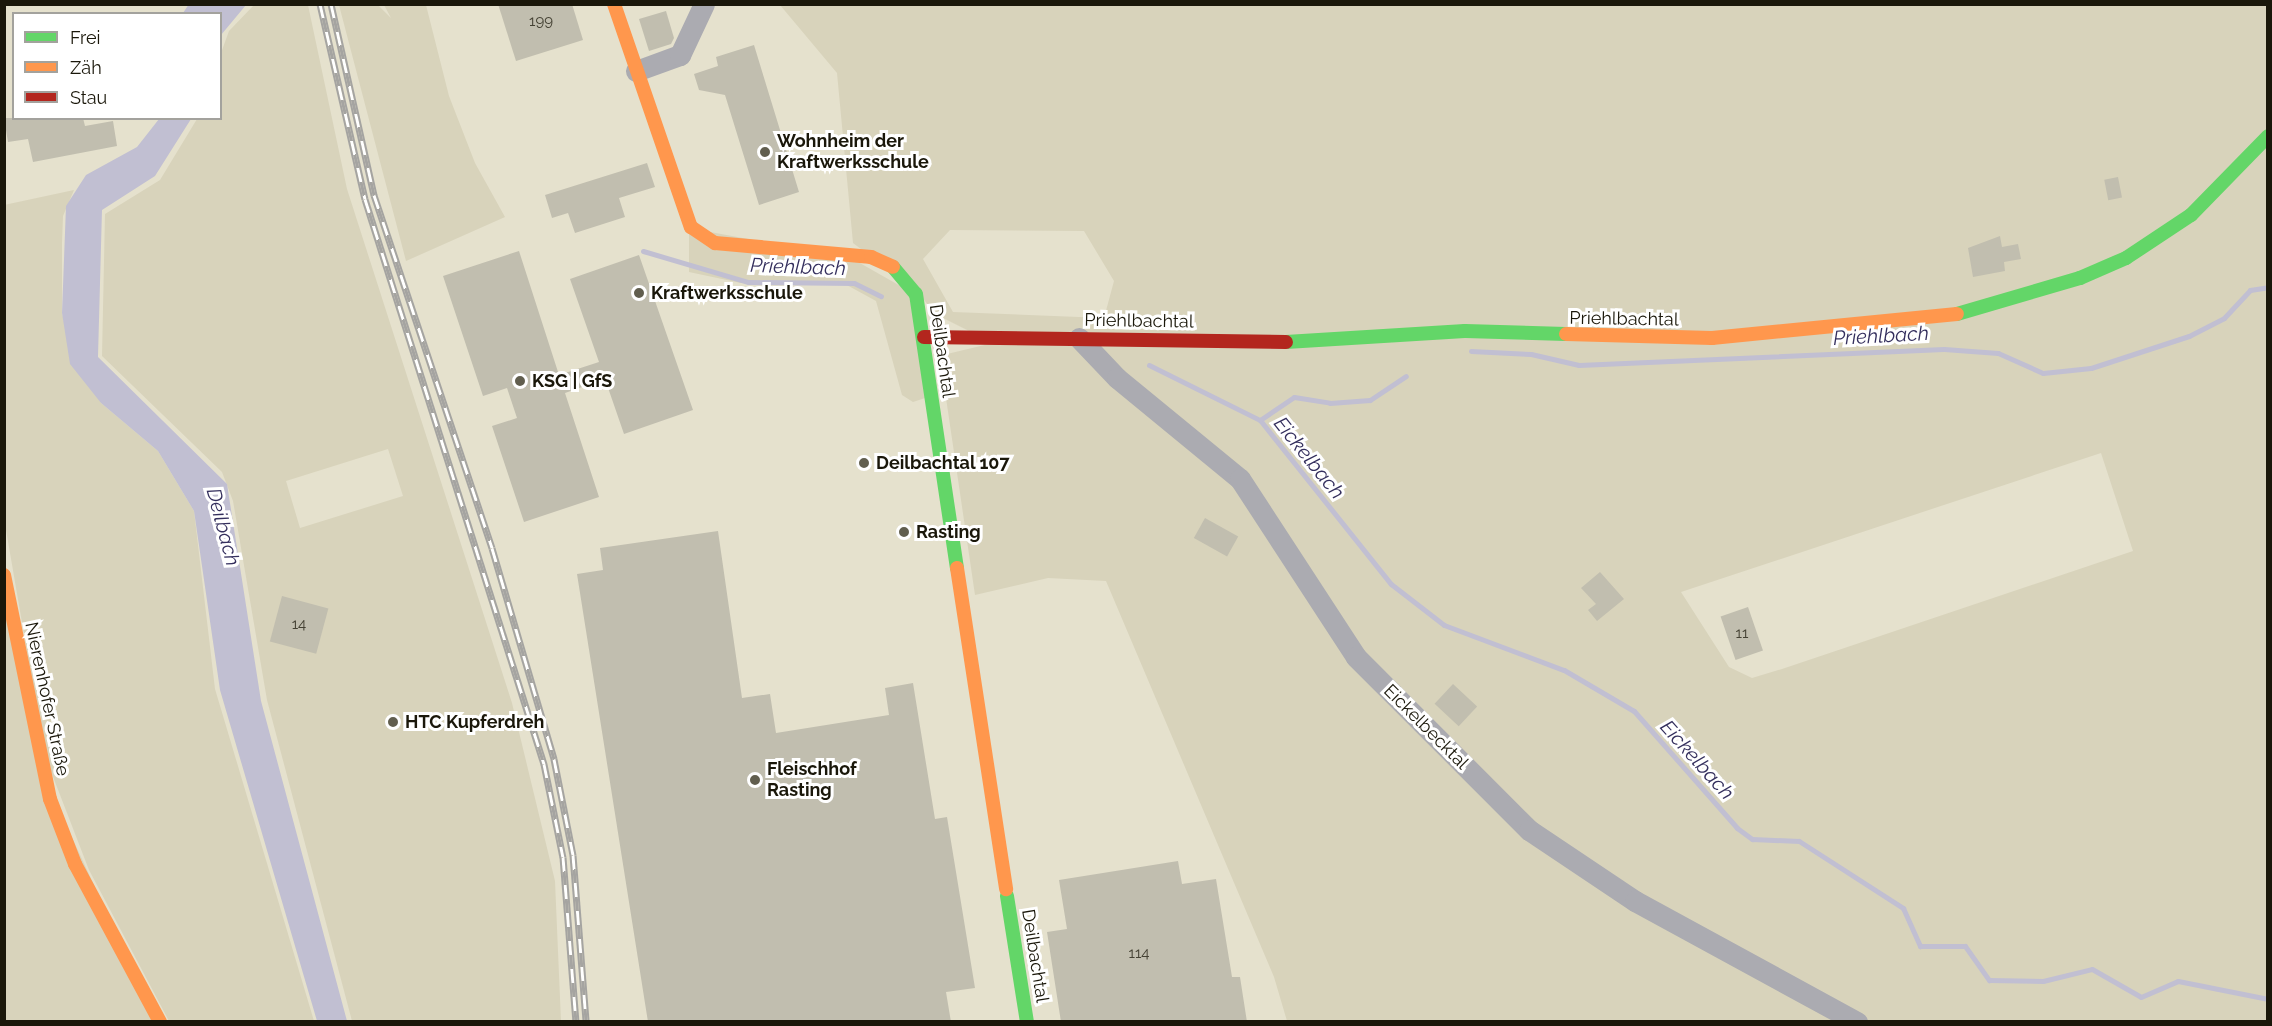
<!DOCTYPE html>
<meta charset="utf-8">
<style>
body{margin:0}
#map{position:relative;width:2272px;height:1026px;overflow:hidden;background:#e5e1cd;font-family:Raleway,sans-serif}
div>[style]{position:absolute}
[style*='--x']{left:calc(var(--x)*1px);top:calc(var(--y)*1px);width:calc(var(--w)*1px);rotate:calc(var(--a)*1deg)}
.green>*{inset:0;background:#d8d3bb}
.water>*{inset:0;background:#c1bfd2}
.stream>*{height:5px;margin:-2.5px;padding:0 2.5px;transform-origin:2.5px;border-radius:2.5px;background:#c1bfd2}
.building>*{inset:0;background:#c1beaf;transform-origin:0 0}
.street>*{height:21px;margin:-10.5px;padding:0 10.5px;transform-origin:10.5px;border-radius:10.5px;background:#ababb1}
.fast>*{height:14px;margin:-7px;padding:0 7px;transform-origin:7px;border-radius:7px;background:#63d668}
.slow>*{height:14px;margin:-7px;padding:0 7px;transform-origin:7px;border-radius:7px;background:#ff974d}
.jam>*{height:14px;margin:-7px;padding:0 7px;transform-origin:7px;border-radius:7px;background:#b3261e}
.rail>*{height:7px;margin-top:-3.5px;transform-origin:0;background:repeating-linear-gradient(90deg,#fff 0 14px,#a5a4a1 0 28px);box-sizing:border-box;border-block:2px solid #a5a4a1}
.dots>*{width:16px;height:16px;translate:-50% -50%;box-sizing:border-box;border:3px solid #fff;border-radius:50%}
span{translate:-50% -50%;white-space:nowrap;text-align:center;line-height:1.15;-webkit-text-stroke:6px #fff;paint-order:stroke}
.number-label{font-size:15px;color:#444133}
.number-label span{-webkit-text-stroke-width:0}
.poi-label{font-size:18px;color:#1a170a;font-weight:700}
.left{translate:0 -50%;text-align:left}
.street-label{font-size:18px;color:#1a170a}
.water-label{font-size:20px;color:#342f5d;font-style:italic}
.frame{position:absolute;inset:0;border:6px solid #1a170a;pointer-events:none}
.legend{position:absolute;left:12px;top:12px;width:210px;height:108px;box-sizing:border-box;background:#fff;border:2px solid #a3a29d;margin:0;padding:8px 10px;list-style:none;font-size:18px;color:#1a170a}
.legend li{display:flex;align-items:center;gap:12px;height:30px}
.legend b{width:30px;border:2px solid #a3a29d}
</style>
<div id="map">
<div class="green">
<div style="clip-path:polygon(evenodd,254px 5px,308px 5px,347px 189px,512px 703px,555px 881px,561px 1021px,352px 1021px,267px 700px,233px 501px,222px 472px,102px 356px,105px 214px,160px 180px,197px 119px,220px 118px,221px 53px,229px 31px,254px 5px,388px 449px,403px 496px,300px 528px,286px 481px,388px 449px)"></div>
<div style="clip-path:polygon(339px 5px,378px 5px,391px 18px,384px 5px,426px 5px,449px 96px,475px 163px,505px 217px,406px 261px)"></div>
<div style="clip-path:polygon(evenodd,780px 5px,2267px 5px,2267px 1021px,1287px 1021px,1274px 977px,1106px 581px,1048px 578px,975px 595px,946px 398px,947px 354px,993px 343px,935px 314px,918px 292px,853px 243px,837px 73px,780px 5px,950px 230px,1084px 231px,1114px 281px,1104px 318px,953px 312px,923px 259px,950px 230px,780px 5px,2101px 453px,2133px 551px,1782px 669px,1752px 678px,1729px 667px,1681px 592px,2101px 453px)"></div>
<div style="clip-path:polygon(74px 190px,63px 216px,62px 243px,62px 313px,68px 338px,101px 403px,158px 451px,194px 511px,215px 689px,314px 1021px,169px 1021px,89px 870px,45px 756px,5px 524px,4px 205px)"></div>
<div style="clip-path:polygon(689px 228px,851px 258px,911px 292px,925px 398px,913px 402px,902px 395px,876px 301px,845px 284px,741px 283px,689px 272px)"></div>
<div style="clip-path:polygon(4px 587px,37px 762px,157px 1021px,5px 1021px)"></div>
</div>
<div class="water">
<div style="clip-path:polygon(189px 4px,246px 4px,246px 5px,221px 35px,220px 14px,183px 13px)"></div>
<div style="clip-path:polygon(159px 119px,191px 119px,155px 176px,102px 210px,98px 357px,227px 484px,261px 701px,347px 1021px,317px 1021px,220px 690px,194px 511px,158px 451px,101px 403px,70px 364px,62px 313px,66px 206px,86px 175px,137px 147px)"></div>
</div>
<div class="stream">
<div style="--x:643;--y:251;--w:109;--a:16.4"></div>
<div style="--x:748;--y:282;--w:106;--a:0.5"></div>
<div style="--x:854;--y:283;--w:30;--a:26"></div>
<div style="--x:1471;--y:351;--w:60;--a:2.9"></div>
<div style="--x:1531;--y:354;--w:49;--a:12.9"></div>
<div style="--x:1579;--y:365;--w:365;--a:-2.5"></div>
<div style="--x:1944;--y:349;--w:54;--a:4.2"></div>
<div style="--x:1998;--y:353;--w:49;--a:24"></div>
<div style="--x:2043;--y:373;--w:48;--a:-5.9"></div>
<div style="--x:2091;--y:368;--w:103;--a:-18.1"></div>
<div style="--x:2189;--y:336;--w:39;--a:-27"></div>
<div style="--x:2224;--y:318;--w:38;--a:-47"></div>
<div style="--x:2250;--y:290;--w:18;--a:-9"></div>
<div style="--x:1149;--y:365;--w:124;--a:26.4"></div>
<div style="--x:1260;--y:420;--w:210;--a:51.4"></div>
<div style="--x:1391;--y:584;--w:67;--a:37.7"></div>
<div style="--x:1444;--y:625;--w:128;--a:20.6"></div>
<div style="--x:1564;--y:670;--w:81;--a:30.4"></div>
<div style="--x:1634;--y:711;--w:156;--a:48.6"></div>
<div style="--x:1737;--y:828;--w:19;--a:36"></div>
<div style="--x:1752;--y:839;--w:47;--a:2.4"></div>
<div style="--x:1799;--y:841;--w:124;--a:32.8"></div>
<div style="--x:1903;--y:908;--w:42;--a:65.9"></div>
<div style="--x:1920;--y:946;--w:45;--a:0"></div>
<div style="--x:1965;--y:946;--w:42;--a:54.8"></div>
<div style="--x:1989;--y:980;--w:54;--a:1.1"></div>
<div style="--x:2043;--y:981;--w:50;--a:-13.8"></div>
<div style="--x:2092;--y:969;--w:56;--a:29.7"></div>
<div style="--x:2141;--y:997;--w:40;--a:-23.4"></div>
<div style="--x:2178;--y:981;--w:92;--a:11.3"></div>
<div style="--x:1260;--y:420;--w:41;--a:-34.1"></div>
<div style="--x:1294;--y:397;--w:36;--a:9"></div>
<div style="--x:1330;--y:403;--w:40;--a:-4.3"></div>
<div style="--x:1370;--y:400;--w:43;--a:-33.7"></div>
</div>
<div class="building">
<div style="clip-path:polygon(498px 4px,572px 4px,583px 40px,516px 61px)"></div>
<div style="clip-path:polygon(666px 11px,674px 38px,671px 44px,649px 51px,639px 19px)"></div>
<div style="clip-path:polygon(754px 45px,799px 192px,759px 205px,725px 95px,699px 90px,694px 74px,718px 66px,716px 57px)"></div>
<div style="clip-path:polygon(4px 118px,83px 118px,85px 126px,113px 121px,117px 146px,33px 162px,28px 139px,8px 142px)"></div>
<div style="clip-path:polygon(647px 163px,655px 187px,619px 198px,625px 217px,575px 233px,568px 213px,552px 218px,545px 195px)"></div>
<div style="left:2118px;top:177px;width:21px;height:14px;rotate:79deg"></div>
<div style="clip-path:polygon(2000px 236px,2002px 247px,2018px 244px,2021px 259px,2004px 262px,2005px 271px,1973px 277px,1968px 248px)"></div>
<div style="clip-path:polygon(519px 251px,559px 375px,599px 362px,570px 279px,639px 255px,693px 410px,624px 434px,605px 379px,565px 393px,599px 497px,524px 522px,492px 426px,517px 418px,507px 388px,483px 396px,443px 276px)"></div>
<div style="left:1205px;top:518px;width:38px;height:23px;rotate:29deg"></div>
<div style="clip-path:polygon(718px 531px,742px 698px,770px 694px,776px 733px,889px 715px,885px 688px,913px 683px,935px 819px,947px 817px,975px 988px,946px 992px,951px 1022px,648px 1022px,577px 574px,603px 570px,600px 548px)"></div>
<div style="clip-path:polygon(1600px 572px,1624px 599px,1597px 621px,1588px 610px,1596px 604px,1581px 588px)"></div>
<div style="left:282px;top:596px;width:48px;height:47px;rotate:15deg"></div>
<div style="left:1748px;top:607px;width:46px;height:29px;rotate:71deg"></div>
<div style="left:1453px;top:684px;width:33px;height:27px;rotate:43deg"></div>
<div style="clip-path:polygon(1178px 861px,1182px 884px,1216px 879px,1232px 977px,1240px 977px,1247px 1022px,1061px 1022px,1047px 932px,1067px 929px,1059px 880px)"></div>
</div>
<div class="street">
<div style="--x:636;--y:71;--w:47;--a:-20"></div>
<div style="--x:680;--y:55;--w:56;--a:-64.8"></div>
<div style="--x:1079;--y:338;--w:55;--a:46.5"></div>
<div style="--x:1117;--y:378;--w:159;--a:39.4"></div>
<div style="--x:1240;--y:479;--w:212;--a:56.9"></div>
<div style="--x:1356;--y:657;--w:245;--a:45"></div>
<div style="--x:1529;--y:830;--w:128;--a:33.8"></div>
<div style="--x:1635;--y:901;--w:253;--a:28.6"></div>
</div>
<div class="fast">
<div style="--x:893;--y:267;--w:35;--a:50"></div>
<div style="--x:916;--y:294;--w:277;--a:81.5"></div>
<div style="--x:1957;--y:314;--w:128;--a:-16.3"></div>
<div style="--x:2080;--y:278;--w:50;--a:-23.5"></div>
<div style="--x:2126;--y:258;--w:78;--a:-33.5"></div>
<div style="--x:2191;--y:215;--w:110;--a:-45.7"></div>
<div style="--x:1286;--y:342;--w:179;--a:-3.5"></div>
<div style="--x:1465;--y:331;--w:101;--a:1.7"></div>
<div style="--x:1007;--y:896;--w:128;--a:81"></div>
</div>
<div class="slow">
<div style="--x:614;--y:4;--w:236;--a:71"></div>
<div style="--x:691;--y:227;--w:29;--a:34"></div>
<div style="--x:715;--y:243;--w:157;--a:5.1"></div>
<div style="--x:871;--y:257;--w:24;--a:24"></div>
<div style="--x:1566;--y:334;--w:146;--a:1.6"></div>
<div style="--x:1712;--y:338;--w:246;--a:-5.6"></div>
<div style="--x:957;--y:568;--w:325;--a:81.3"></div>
<div style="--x:4;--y:575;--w:229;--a:78.4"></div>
<div style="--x:50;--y:799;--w:70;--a:69"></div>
<div style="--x:75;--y:864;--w:179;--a:61.7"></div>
</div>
<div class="jam">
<div style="--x:924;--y:337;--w:362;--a:0.8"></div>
</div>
<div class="rail">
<div style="--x:320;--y:4;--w:200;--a:77"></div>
<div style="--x:365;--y:199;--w:593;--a:72.42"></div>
<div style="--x:544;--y:764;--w:95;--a:78.5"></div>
<div style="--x:563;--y:857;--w:166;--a:85.5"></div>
<div style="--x:331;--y:4;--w:196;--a:77.3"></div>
<div style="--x:374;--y:195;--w:372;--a:71.5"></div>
<div style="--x:492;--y:548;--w:220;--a:73.6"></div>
<div style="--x:554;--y:759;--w:98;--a:78.8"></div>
<div style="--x:573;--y:855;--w:168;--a:85.5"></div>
</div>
<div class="dots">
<div style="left:765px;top:152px;background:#615e4e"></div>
<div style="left:639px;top:293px;background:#615e4e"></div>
<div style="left:520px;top:381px;background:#615e4e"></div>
<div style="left:864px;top:463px;background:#615e4e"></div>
<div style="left:904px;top:532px;background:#615e4e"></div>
<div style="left:393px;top:722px;background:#615e4e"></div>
<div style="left:755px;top:780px;background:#615e4e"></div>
</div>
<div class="number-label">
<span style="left:541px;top:22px">199</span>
<span style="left:299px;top:625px">14</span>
<span style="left:1742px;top:634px">11</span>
<span style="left:1139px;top:954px">114</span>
</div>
<div class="poi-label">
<span class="left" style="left:777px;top:152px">Wohnheim der<br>Kraftwerksschule</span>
<span class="left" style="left:651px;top:293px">Kraftwerksschule</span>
<span class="left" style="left:532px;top:381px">KSG | GfS</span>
<span class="left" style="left:876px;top:463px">Deilbachtal 107</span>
<span class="left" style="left:916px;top:532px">Rasting</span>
<span class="left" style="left:405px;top:722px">HTC Kupferdreh</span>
<span class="left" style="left:767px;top:780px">Fleischhof<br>Rasting</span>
</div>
<div class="street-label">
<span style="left:1624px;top:319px;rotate:1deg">Priehlbachtal</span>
<span style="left:1139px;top:321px;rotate:1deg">Priehlbachtal</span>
<span style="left:942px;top:351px;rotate:82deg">Deilbachtal</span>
<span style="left:47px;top:699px;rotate:78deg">Nierenhofer Straße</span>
<span style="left:1426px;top:727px;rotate:45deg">Eickelbecktal</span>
<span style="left:1035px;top:956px;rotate:81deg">Deilbachtal</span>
</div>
<div class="water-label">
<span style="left:798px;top:267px;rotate:2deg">Priehlbach</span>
<span style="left:1881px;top:336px;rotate:-3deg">Priehlbach</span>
<span style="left:1309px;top:458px;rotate:51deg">Eickelbach</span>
<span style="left:223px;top:527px;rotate:75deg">Deilbach</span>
<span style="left:1697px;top:760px;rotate:48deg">Eickelbach</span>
</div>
<div class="frame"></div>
<ul class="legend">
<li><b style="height:8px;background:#63d668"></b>Frei</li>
<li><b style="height:8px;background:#ff974d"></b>Zäh</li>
<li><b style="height:8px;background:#b3261e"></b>Stau</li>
</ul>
</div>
